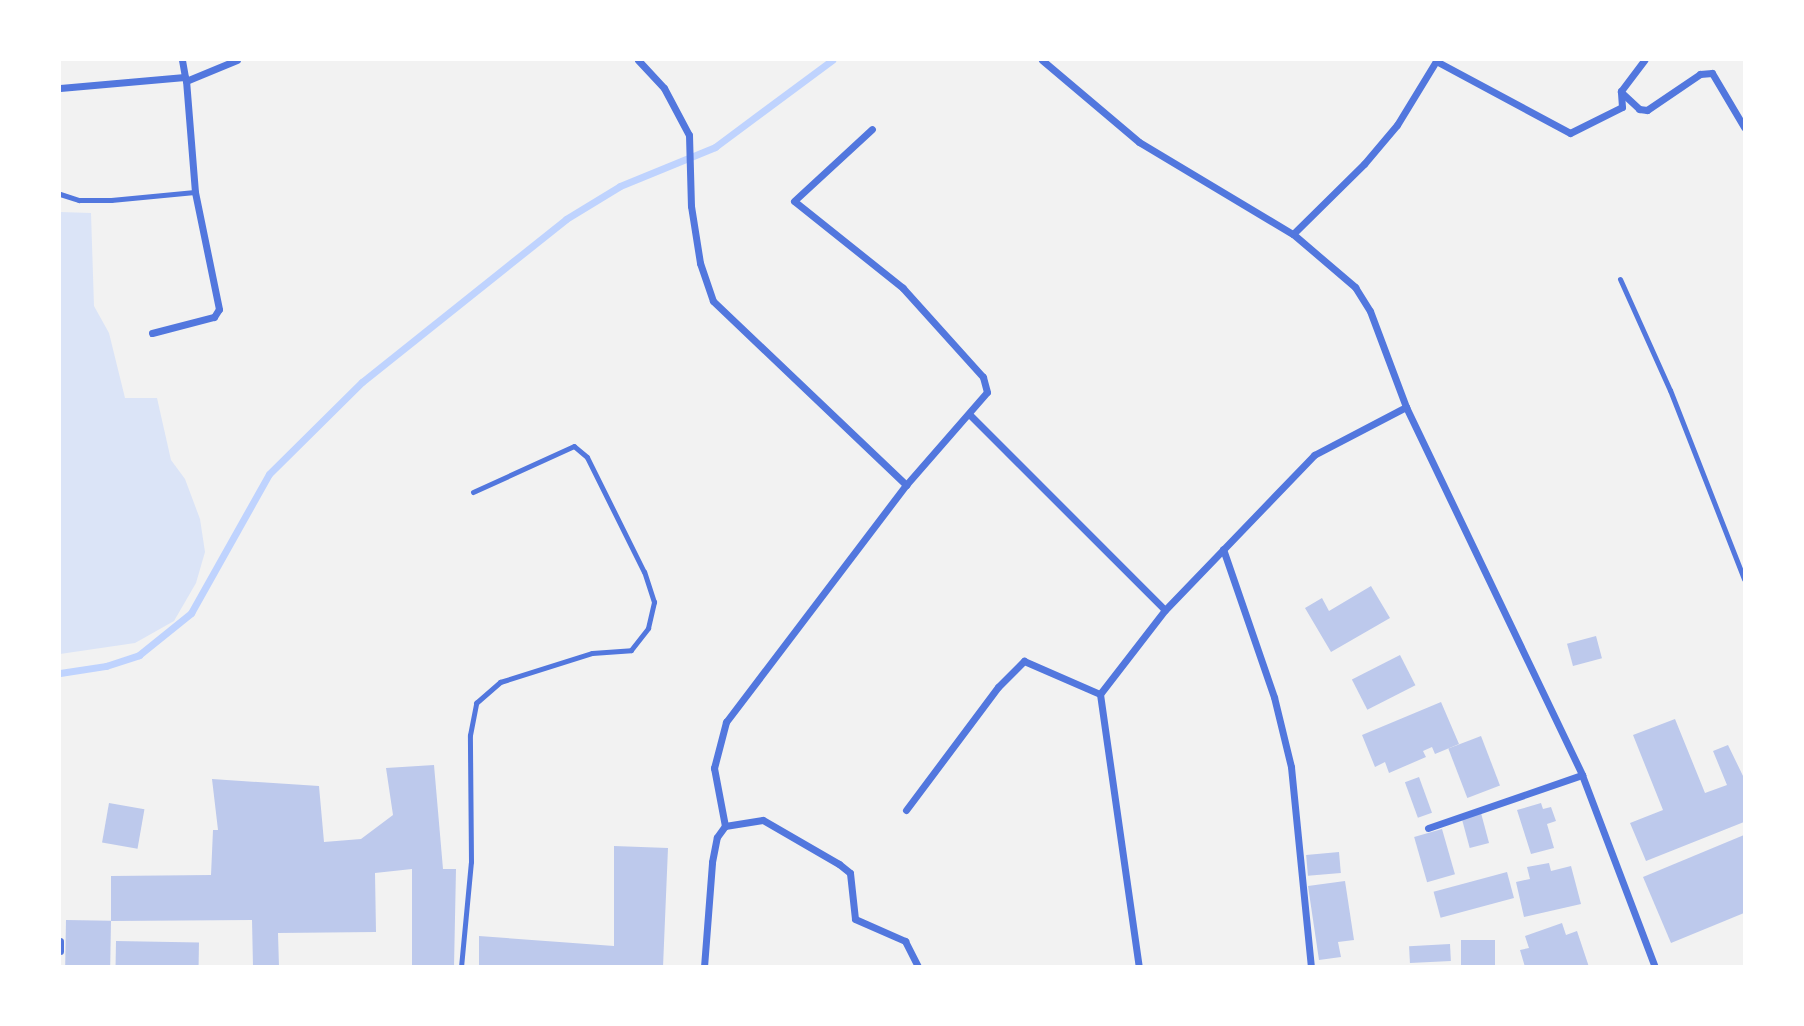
<!DOCTYPE html>
<style>
body{margin:0}
#map{position:relative;width:1804px;height:1026px;overflow:hidden;background:#f2f2f2;font-family:"Work Sans",sans-serif}
div>[style]{position:absolute}
[style*='--x']{left:calc(var(--x)*1px);top:calc(var(--y)*1px);width:calc(var(--w)*1px);rotate:calc(var(--a)*1deg)}
.green>*{inset:0;background:#dbe4f7}
.stream>*{height:7px;margin:-3.5px;padding:0 3.5px;transform-origin:3.5px;border-radius:3.5px;background:#bfd3fe}
.building>*{inset:0;background:#bdc9ec;transform-origin:0 0}
.service>*{height:5px;margin:-2.5px;padding:0 2.5px;transform-origin:2.5px;border-radius:2.5px;background:#5277de}
.minor>*{height:7px;margin:-3.5px;padding:0 3.5px;transform-origin:3.5px;border-radius:3.5px;background:#5277de}
span{translate:-50% -50%;white-space:nowrap;text-align:center;line-height:1.15;-webkit-text-stroke:5px #fff;paint-order:stroke}
.frame{position:absolute;inset:0;border:61px solid #fff;pointer-events:none}
</style>
<div id="map">
<div class="green">
<div style="clip-path:polygon(60px 212px,91px 213px,94px 306px,109px 333px,125px 398px,157px 398px,171px 460px,185px 479px,200px 519px,205px 552px,196px 583px,174px 621px,135px 643px,60px 654px)"></div>
</div>
<div class="stream">
<div style="--x:60;--y:673;--w:47;--a:-8.7"></div>
<div style="--x:106;--y:666;--w:35;--a:-18"></div>
<div style="--x:139;--y:655;--w:67;--a:-38.9"></div>
<div style="--x:191;--y:613;--w:159;--a:-60.7"></div>
<div style="--x:269;--y:474;--w:131;--a:-44.7"></div>
<div style="--x:362;--y:382;--w:261;--a:-38.6"></div>
<div style="--x:566;--y:219;--w:63;--a:-31.4"></div>
<div style="--x:620;--y:186;--w:103;--a:-22.3"></div>
<div style="--x:715;--y:147;--w:146;--a:-36.6"></div>
</div>
<div class="building">
<div style="clip-path:polygon(1371px 586px,1390px 618px,1331px 652px,1305px 608px,1322px 598px,1329px 611px)"></div>
<div style="left:1596px;top:636px;width:23px;height:30px;rotate:75deg"></div>
<div style="left:1400px;top:655px;width:34px;height:54px;rotate:63deg"></div>
<div style="clip-path:polygon(1441px 702px,1459px 744px,1435px 754px,1432px 747px,1423px 751px,1426px 757px,1389px 773px,1385px 762px,1375px 767px,1362px 735px)"></div>
<div style="clip-path:polygon(1675px 719px,1705px 793px,1727px 785px,1713px 751px,1728px 745px,1744px 778px,1744px 822px,1646px 861px,1630px 823px,1663px 810px,1633px 735px)"></div>
<div style="left:1481px;top:736px;width:53px;height:35px;rotate:69deg"></div>
<div style="clip-path:polygon(434px 765px,443px 869px,456px 869px,454px 967px,412px 967px,412px 869px,375px 873px,376px 932px,278px 933px,279px 967px,253px 967px,252px 920px,111px 921px,111px 876px,211px 875px,213px 830px,218px 830px,212px 779px,319px 786px,324px 842px,361px 839px,393px 815px,386px 768px)"></div>
<div style="left:1419px;top:777px;width:38px;height:15px;rotate:70deg"></div>
<div style="left:109px;top:803px;width:36px;height:40px;rotate:10deg"></div>
<div style="clip-path:polygon(1541px 803px,1543px 809px,1551px 807px,1556px 821px,1547px 824px,1554px 848px,1531px 854px,1517px 810px)"></div>
<div style="left:1481px;top:813px;width:31px;height:20px;rotate:75deg"></div>
<div style="left:1442px;top:829px;width:47px;height:29px;rotate:74deg"></div>
<div style="clip-path:polygon(1744px 835px,1744px 913px,1671px 943px,1643px 877px)"></div>
<div style="clip-path:polygon(614px 846px,668px 848px,663px 967px,479px 967px,479px 936px,614px 946px)"></div>
<div style="left:1339px;top:852px;width:21px;height:33px;rotate:85deg"></div>
<div style="clip-path:polygon(1549px 863px,1551px 871px,1571px 866px,1581px 904px,1524px 917px,1516px 882px,1530px 879px,1527px 867px)"></div>
<div style="left:1507px;top:872px;width:27px;height:76px;rotate:75deg"></div>
<div style="clip-path:polygon(1345px 881px,1354px 940px,1338px 942px,1341px 957px,1319px 960px,1308px 886px)"></div>
<div style="left:66px;top:920px;width:45px;height:47px;rotate:1deg"></div>
<div style="clip-path:polygon(1562px 923px,1566px 935px,1577px 931px,1589px 967px,1525px 967px,1520px 950px,1529px 948px,1525px 936px)"></div>
<div style="left:1461px;top:940px;width:34px;height:25px"></div>
<div style="left:116px;top:941px;width:83px;height:26px;rotate:1deg"></div>
<div style="left:1450px;top:944px;width:17px;height:41px;rotate:87deg"></div>
</div>
<div class="service">
<div style="--x:60;--y:194;--w:20;--a:18"></div>
<div style="--x:79;--y:200;--w:32;--a:0"></div>
<div style="--x:111;--y:200;--w:84;--a:-5.4"></div>
<div style="--x:1620;--y:279;--w:122;--a:65.8"></div>
<div style="--x:1670;--y:390;--w:203;--a:68.6"></div>
<div style="--x:461;--y:967;--w:105;--a:-84.6"></div>
<div style="--x:471;--y:862;--w:127;--a:-90.5"></div>
<div style="--x:470;--y:735;--w:33;--a:-79"></div>
<div style="--x:476;--y:703;--w:32;--a:-41"></div>
<div style="--x:500;--y:682;--w:96;--a:-17.5"></div>
<div style="--x:592;--y:653;--w:39;--a:-4"></div>
<div style="--x:631;--y:650;--w:28;--a:-52"></div>
<div style="--x:648;--y:628;--w:27;--a:-77"></div>
<div style="--x:654;--y:602;--w:32;--a:-108"></div>
<div style="--x:644;--y:572;--w:128;--a:-116.4"></div>
<div style="--x:587;--y:457;--w:17;--a:-140"></div>
<div style="--x:574;--y:446;--w:111;--a:155.5"></div>
</div>
<div class="minor">
<div style="--x:182;--y:60;--w:17;--a:80"></div>
<div style="--x:638;--y:60;--w:38;--a:47"></div>
<div style="--x:664;--y:88;--w:53;--a:62"></div>
<div style="--x:689;--y:135;--w:71;--a:88.4"></div>
<div style="--x:691;--y:206;--w:58;--a:81"></div>
<div style="--x:700;--y:263;--w:40;--a:71.1"></div>
<div style="--x:713;--y:301;--w:267;--a:43.6"></div>
<div style="--x:1042;--y:60;--w:127;--a:40.2"></div>
<div style="--x:1139;--y:142;--w:179;--a:30.9"></div>
<div style="--x:1293;--y:234;--w:82;--a:40.5"></div>
<div style="--x:1355;--y:287;--w:28;--a:58"></div>
<div style="--x:1370;--y:311;--w:103;--a:69.4"></div>
<div style="--x:1406;--y:407;--w:408;--a:64.4"></div>
<div style="--x:1582;--y:775;--w:205;--a:69.2"></div>
<div style="--x:60;--y:88;--w:125;--a:-5"></div>
<div style="--x:185;--y:77;--w:4;--a:76"></div>
<div style="--x:1621;--y:92;--w:25;--a:43"></div>
<div style="--x:1639;--y:109;--w:8;--a:7"></div>
<div style="--x:1647;--y:110;--w:64;--a:-34.2"></div>
<div style="--x:1700;--y:74;--w:12;--a:-5"></div>
<div style="--x:1712;--y:73;--w:63;--a:59.3"></div>
<div style="--x:1293;--y:234;--w:100;--a:-44.6"></div>
<div style="--x:1364;--y:164;--w:51;--a:-49.8"></div>
<div style="--x:1397;--y:125;--w:75;--a:-58.6"></div>
<div style="--x:1436;--y:61;--w:152;--a:28.2"></div>
<div style="--x:1570;--y:133;--w:58;--a:-26.6"></div>
<div style="--x:1622;--y:107;--w:16;--a:-94"></div>
<div style="--x:1621;--y:91;--w:39;--a:-53"></div>
<div style="--x:152;--y:333;--w:64;--a:-14.5"></div>
<div style="--x:214;--y:317;--w:9;--a:-58"></div>
<div style="--x:219;--y:309;--w:119;--a:-101.6"></div>
<div style="--x:195;--y:192;--w:111;--a:-94.6"></div>
<div style="--x:186;--y:81;--w:55;--a:-22.4"></div>
<div style="--x:969;--y:414;--w:277;--a:45"></div>
<div style="--x:1223;--y:549;--w:157;--a:71"></div>
<div style="--x:1274;--y:697;--w:72;--a:76.3"></div>
<div style="--x:1291;--y:767;--w:201;--a:84.3"></div>
<div style="--x:1100;--y:694;--w:106;--a:-52.3"></div>
<div style="--x:1165;--y:610;--w:215;--a:-46.1"></div>
<div style="--x:1314;--y:455;--w:104;--a:-27.6"></div>
<div style="--x:1100;--y:694;--w:276;--a:81.9"></div>
<div style="--x:906;--y:810;--w:154;--a:-53.2"></div>
<div style="--x:998;--y:687;--w:37;--a:-45"></div>
<div style="--x:1024;--y:661;--w:83;--a:23.5"></div>
<div style="--x:725;--y:826;--w:38;--a:-9"></div>
<div style="--x:763;--y:820;--w:88;--a:30.1"></div>
<div style="--x:839;--y:864;--w:14;--a:39"></div>
<div style="--x:850;--y:873;--w:46;--a:83.8"></div>
<div style="--x:855;--y:919;--w:55;--a:23.7"></div>
<div style="--x:905;--y:941;--w:29;--a:63"></div>
<div style="--x:1428;--y:828;--w:163;--a:-19"></div>
<div style="--x:60;--y:951;--w:10;--a:-90"></div>
<div style="--x:704;--y:967;--w:105;--a:-85.6"></div>
<div style="--x:712;--y:862;--w:25;--a:-79"></div>
<div style="--x:717;--y:837;--w:14;--a:-54"></div>
<div style="--x:725;--y:826;--w:59;--a:-100.7"></div>
<div style="--x:714;--y:768;--w:48;--a:-75.4"></div>
<div style="--x:726;--y:722;--w:298;--a:-52.8"></div>
<div style="--x:906;--y:485;--w:123;--a:-48.9"></div>
<div style="--x:987;--y:392;--w:16;--a:-105"></div>
<div style="--x:983;--y:377;--w:120;--a:-132"></div>
<div style="--x:903;--y:288;--w:139;--a:-141.4"></div>
<div style="--x:794;--y:201;--w:106;--a:-42.7"></div>
</div>
<div class="frame"></div>
</div>
